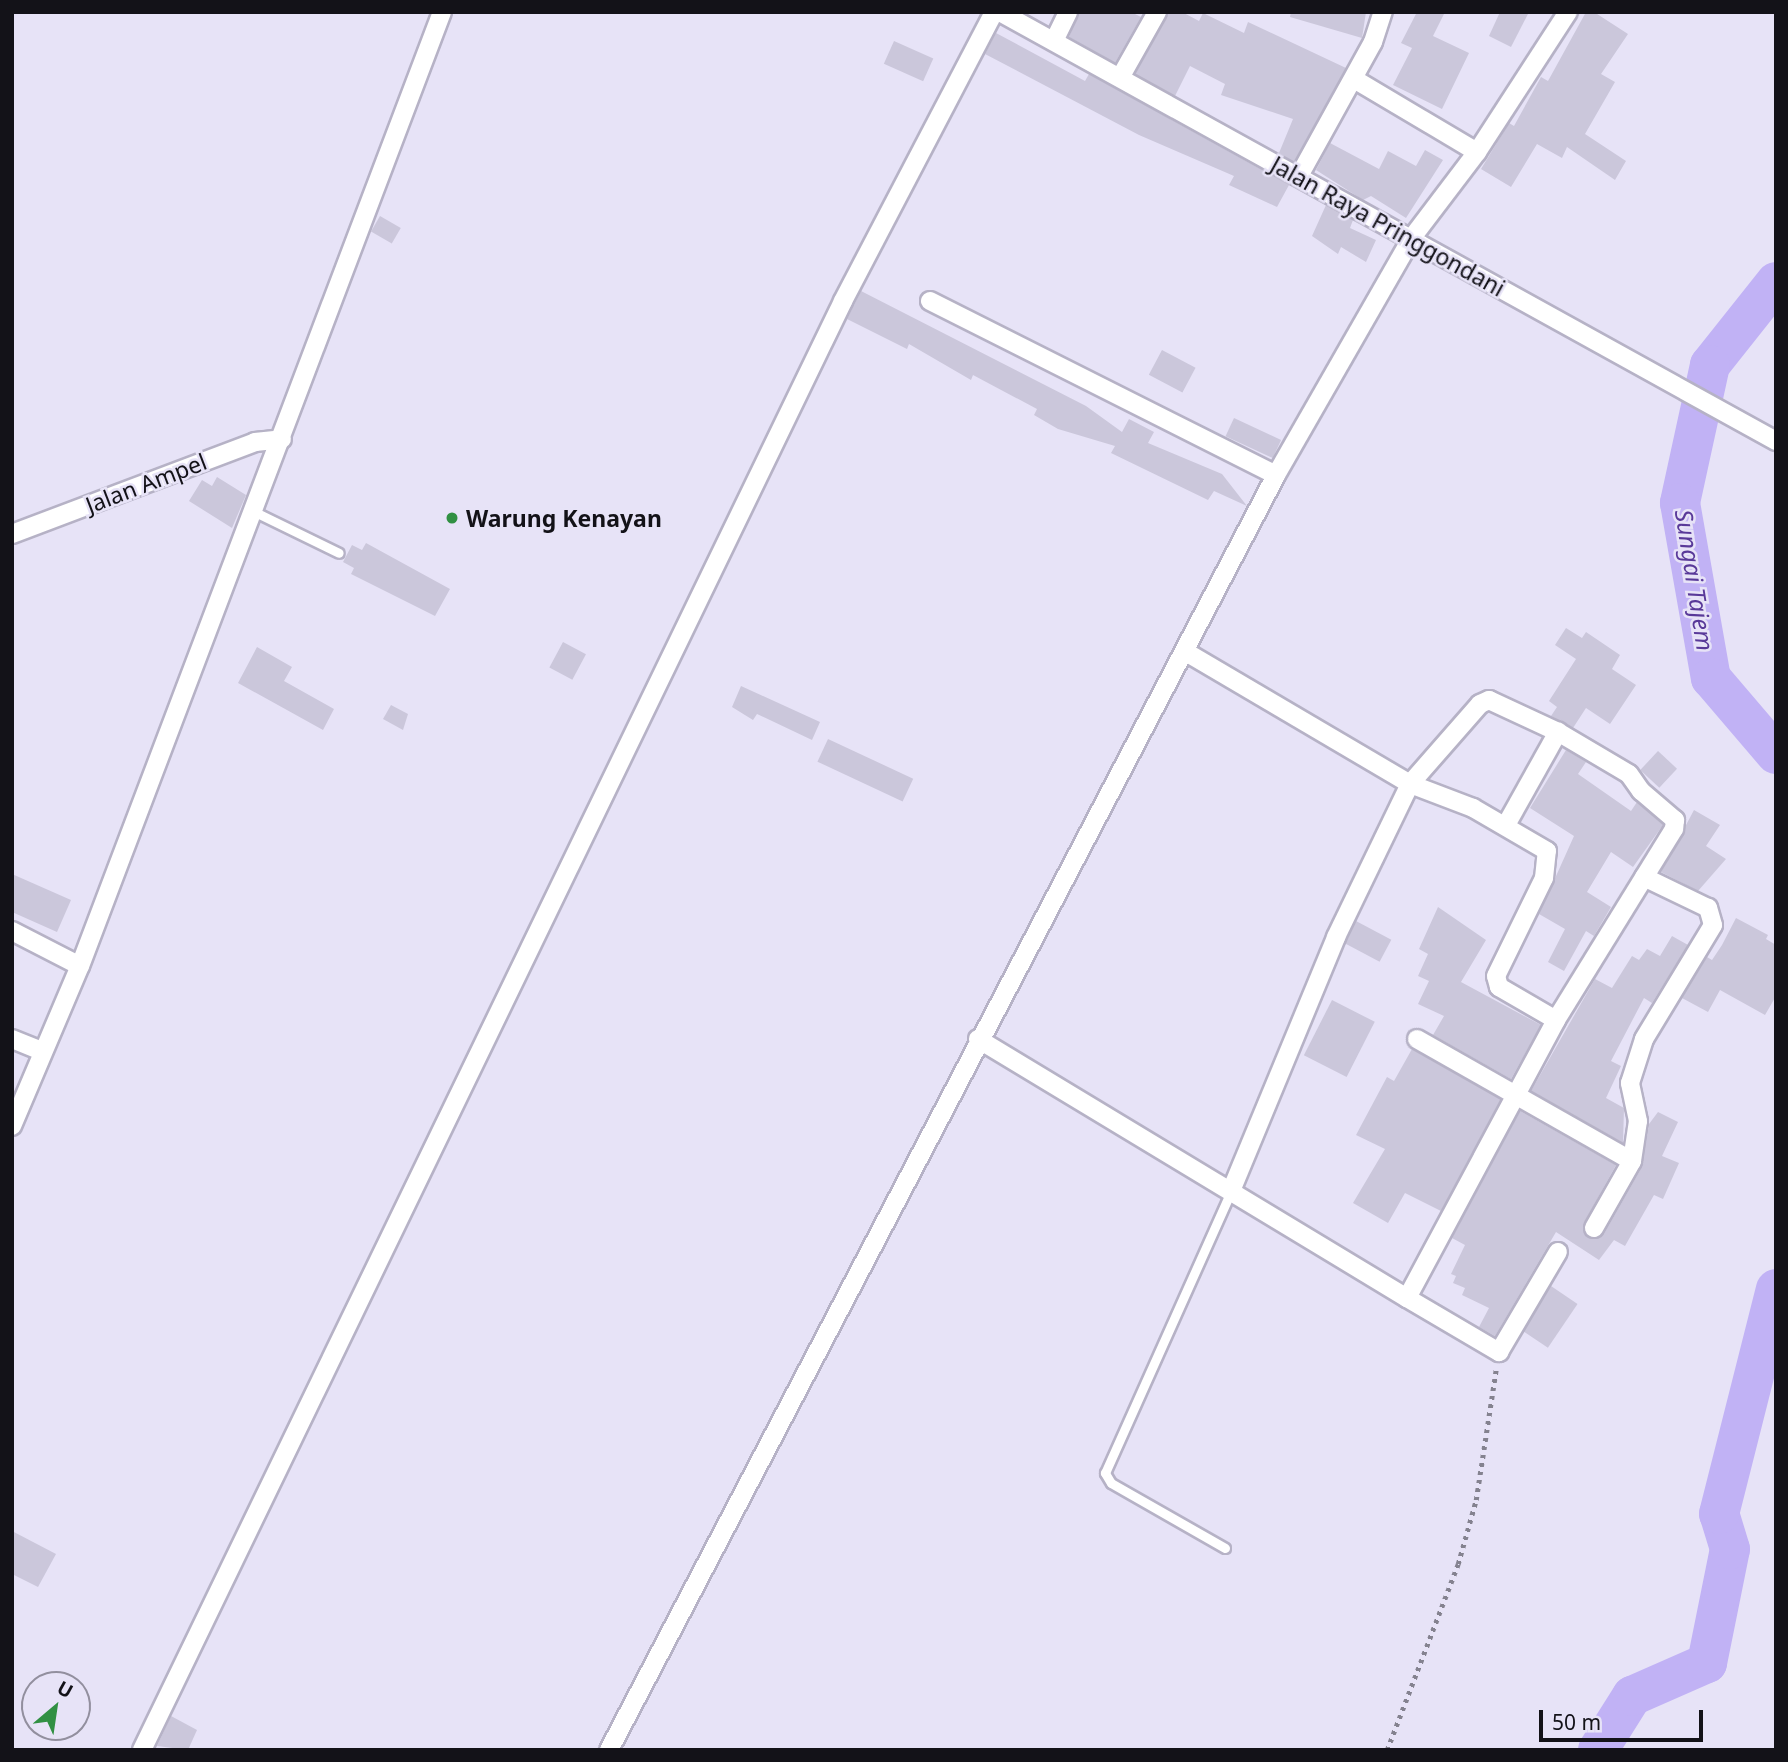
<!DOCTYPE html>
<style>
body{margin:0}
#map{position:relative;width:1788px;height:1762px;overflow:hidden;background:#e7e3f7;font-family:"Noto Sans",sans-serif}
div>[style]{position:absolute}
[style*='--x']{left:calc(var(--x)*1px);top:calc(var(--y)*1px);width:calc(var(--w)*1px);rotate:calc(var(--a)*1deg)}
.river>*{height:40px;margin:-20px;padding:0 20px;transform-origin:20px;border-radius:20px;background:#c1b2f5}
.building>*{inset:0;background:#cbc7db;transform-origin:0 0}
.path>*{height:4.5px;margin-top:-2.25px;transform-origin:0;background:repeating-linear-gradient(90deg,#84828f 0 3.5px,transparent 0 8.5px)}
.roads{filter:drop-shadow(2px 0 #b6b2c6) drop-shadow(-2px 0 #b6b2c6) drop-shadow(0 2px #b6b2c6) drop-shadow(0 -2px #b6b2c6)}
.service>*{height:9px;margin:-4.5px;padding:0 4.5px;transform-origin:4.5px;border-radius:4.5px;background:#fff}
.minor>*{height:18px;margin:-9px;padding:0 9px;transform-origin:9px;border-radius:9px;background:#fff}
.dots>*{width:19px;height:19px;translate:-50% -50%;box-sizing:border-box;border:4px solid #e7e3f7;border-radius:50%}
span{translate:-50% -50%;white-space:nowrap;text-align:center;line-height:1.15;-webkit-text-stroke:5px #e7e3f7;paint-order:stroke}
.street-label{font-size:23px;color:#131218}
.poi-label{font-size:23px;color:#131218;font-weight:700}
.left{translate:0 -50%;text-align:left}
.water-label{font-size:24px;color:#593999;font-style:italic}
.frame{position:absolute;inset:0;border:14px solid #131218;pointer-events:none}
.north{position:absolute;left:21px;top:1671px;width:70px;height:70px;box-sizing:border-box;background:#e7e3f7;border:2px solid #928f9e;border-radius:50%;rotate:29deg;font-size:19px;font-weight:700;line-height:28px;text-align:center;color:#131218}
.north::after{content:'';display:block;margin:auto;width:24px;height:32px;background:#319043;clip-path:polygon(50% 0,100% 100%,50% 72%,0 100%)}
.scale{position:absolute;left:1539px;top:1710px;width:164px;height:32px;box-sizing:border-box;border:4px solid #131218;border-top:0;padding-left:9px;font-size:21px;line-height:24px;white-space:nowrap;color:#131218;-webkit-text-stroke:5px #e7e3f7;paint-order:stroke}
</style>
<div id="map">
<div class="river">
<div style="--x:1776;--y:282;--w:106;--a:128.5"></div>
<div style="--x:1710;--y:365;--w:141;--a:102.3"></div>
<div style="--x:1680;--y:503;--w:178;--a:80"></div>
<div style="--x:1711;--y:678;--w:100;--a:49.5"></div>
<div style="--x:1598;--y:1750;--w:64;--a:-57.8"></div>
<div style="--x:1632;--y:1696;--w:82;--a:-23.7"></div>
<div style="--x:1707;--y:1663;--w:116;--a:-78.6"></div>
<div style="--x:1730;--y:1549;--w:37;--a:-107"></div>
<div style="--x:1719;--y:1514;--w:232;--a:-75.8"></div>
</div>
<div class="building">
<div style="clip-path:polygon(1079px 12px,1131px 12px,1141px 17px,1115px 63px,1069px 37px)"></div>
<div style="clip-path:polygon(1168px 12px,1182px 12px,1199px 21px,1203px 13px,1244px 33px,1248px 22px,1346px 68px,1294px 162px,1279px 153px,1293px 119px,1221px 95px,1225px 84px,1190px 66px,1175px 96px,1135px 74px)"></div>
<div style="clip-path:polygon(1291px 12px,1366px 12px,1362px 38px,1290px 17px)"></div>
<div style="clip-path:polygon(1417px 12px,1445px 12px,1433px 36px,1469px 53px,1442px 109px,1393px 85px,1412px 48px,1401px 43px)"></div>
<div style="clip-path:polygon(1500px 12px,1529px 12px,1511px 47px,1489px 36px)"></div>
<div style="clip-path:polygon(1586px 12px,1594px 12px,1628px 34px,1601px 74px,1615px 82px,1585px 134px,1626px 161px,1615px 180px,1567px 147px,1562px 158px,1537px 144px,1511px 187px,1481px 169px,1509px 123px,1514px 126px,1541px 77px,1548px 81px)"></div>
<div style="clip-path:polygon(996px 33px,1085px 81px,1089px 74px,1289px 185px,1277px 207px,1229px 185px,1234px 176px,1139px 135px,985px 54px)"></div>
<div style="left:894px;top:41px;width:43px;height:25px;rotate:24deg"></div>
<div style="clip-path:polygon(1330px 143px,1379px 169px,1388px 151px,1416px 166px,1425px 150px,1443px 160px,1406px 218px,1371px 196px,1363px 200px,1316px 170px)"></div>
<div style="clip-path:polygon(1326px 205px,1353px 220px,1350px 228px,1376px 240px,1366px 262px,1341px 247px,1338px 254px,1312px 236px)"></div>
<div style="left:380px;top:216px;width:24px;height:18px;rotate:30deg"></div>
<div style="clip-path:polygon(861px 291px,1086px 406px,1122px 432px,1129px 419px,1154px 432px,1148px 443px,1222px 474px,1247px 506px,1214px 491px,1208px 500px,1111px 453px,1115px 446px,1058px 429px,1034px 415px,1037px 409px,973px 375px,971px 380px,909px 344px,907px 349px,847px 319px)"></div>
<div style="left:1162px;top:350px;width:38px;height:28px;rotate:28deg"></div>
<div style="left:1234px;top:418px;width:52px;height:20px;rotate:25deg"></div>
<div style="clip-path:polygon(217px 477px,246px 495px,232px 528px,189px 501px,202px 480px,212px 486px)"></div>
<div style="clip-path:polygon(366px 543px,450px 589px,435px 616px,351px 574px,354px 568px,343px 562px,352px 545px,362px 550px)"></div>
<div style="clip-path:polygon(1566px 628px,1582px 638px,1586px 632px,1620px 655px,1612px 669px,1636px 685px,1610px 724px,1586px 708px,1573px 728px,1551px 716px,1557px 707px,1549px 701px,1576px 659px,1555px 645px)"></div>
<div style="left:563px;top:642px;width:26px;height:29px;rotate:28deg"></div>
<div style="clip-path:polygon(257px 647px,292px 667px,284px 681px,334px 709px,323px 730px,238px 683px)"></div>
<div style="clip-path:polygon(741px 686px,820px 722px,812px 740px,757px 714px,753px 720px,732px 707px)"></div>
<div style="clip-path:polygon(391px 705px,408px 714px,403px 730px,383px 719px)"></div>
<div style="left:828px;top:739px;width:94px;height:25px;rotate:25deg"></div>
<div style="clip-path:polygon(1566px 750px,1586px 762px,1578px 774px,1631px 811px,1637px 802px,1663px 825px,1633px 867px,1611px 852px,1587px 892px,1611px 907px,1594px 936px,1586px 931px,1564px 971px,1548px 962px,1565px 929px,1539px 914px,1574px 836px,1530px 808px)"></div>
<div style="left:1658px;top:751px;width:26px;height:26px;rotate:43deg"></div>
<div style="clip-path:polygon(1694px 810px,1720px 825px,1706px 846px,1726px 859px,1698px 891px,1661px 872px)"></div>
<div style="clip-path:polygon(12px 874px,71px 900px,57px 932px,12px 912px)"></div>
<div style="clip-path:polygon(1438px 907px,1486px 940px,1461px 982px,1541px 1025px,1511px 1079px,1433px 1035px,1444px 1016px,1418px 1004px,1429px 981px,1418px 976px,1428px 954px,1419px 949px)"></div>
<div style="clip-path:polygon(1736px 918px,1768px 935px,1766px 939px,1776px 945px,1776px 996px,1765px 1015px,1720px 990px,1708px 1012px,1682px 998px,1707px 957px,1712px 960px,1722px 945px)"></div>
<div style="left:1356px;top:921px;width:40px;height:25px;rotate:28deg"></div>
<div style="clip-path:polygon(1672px 936px,1688px 945px,1652px 1003px,1644px 998px,1611px 1061px,1621px 1066px,1606px 1098px,1624px 1108px,1623px 1143px,1531px 1091px,1595px 979px,1612px 988px,1632px 956px,1639px 960px,1647px 949px,1660px 956px)"></div>
<div style="left:1332px;top:1000px;width:48px;height:62px;rotate:27deg"></div>
<div style="clip-path:polygon(1412px 1049px,1501px 1099px,1441px 1211px,1405px 1193px,1388px 1223px,1353px 1203px,1385px 1149px,1356px 1135px,1387px 1077px,1394px 1081px)"></div>
<div style="clip-path:polygon(1520px 1111px,1616px 1165px,1584px 1223px,1589px 1238px,1604px 1234px,1642px 1167px,1649px 1124px,1658px 1112px,1678px 1122px,1662px 1156px,1679px 1163px,1663px 1199px,1654px 1195px,1625px 1246px,1614px 1240px,1599px 1260px,1556px 1232px,1495px 1336px,1479px 1327px,1489px 1308px,1462px 1295px,1465px 1288px,1453px 1283px,1456px 1276px,1451px 1274px,1465px 1245px,1452px 1238px)"></div>
<div style="left:1551px;top:1286px;width:32px;height:53px;rotate:34deg"></div>
<div style="clip-path:polygon(12px 1531px,56px 1554px,38px 1587px,12px 1574px)"></div>
<div style="clip-path:polygon(171px 1716px,197px 1730px,188px 1750px,157px 1746px)"></div>
</div>
<div class="path">
<div style="--x:1387;--y:1750;--w:199;--a:-69.1"></div>
<div style="--x:1458;--y:1564;--w:66;--a:-74.3"></div>
<div style="--x:1476;--y:1500;--w:132;--a:-81.3"></div>
</div>
<div class="roads">
<div class="service">
<div style="--x:255;--y:512;--w:93;--a:26"></div>
<div style="--x:1225;--y:1548;--w:131;--a:-150.3"></div>
<div style="--x:1111;--y:1483;--w:12;--a:-121"></div>
<div style="--x:1105;--y:1473;--w:309;--a:-65.9"></div>
</div>
<div class="minor">
<div style="--x:1000;--y:12;--w:887;--a:28.94"></div>
<div style="--x:1054;--y:41;--w:32;--a:-64"></div>
<div style="--x:1121;--y:76;--w:73;--a:-60.6"></div>
<div style="--x:1354;--y:79;--w:143;--a:30.7"></div>
<div style="--x:1299;--y:176;--w:153;--a:-61.1"></div>
<div style="--x:1373;--y:42;--w:32;--a:-72"></div>
<div style="--x:930;--y:301;--w:387;--a:26.7"></div>
<div style="--x:12;--y:534;--w:260;--a:-20.7"></div>
<div style="--x:255;--y:442;--w:27;--a:-6"></div>
<div style="--x:1506;--y:825;--w:107;--a:-60.8"></div>
<div style="--x:12;--y:931;--w:76;--a:27.2"></div>
<div style="--x:12;--y:1039;--w:31;--a:22"></div>
<div style="--x:978;--y:1039;--w:501;--a:31.12"></div>
<div style="--x:1407;--y:1298;--w:315;--a:-61.8"></div>
<div style="--x:1556;--y:1020;--w:66;--a:-149.9"></div>
<div style="--x:1499;--y:987;--w:11;--a:-105"></div>
<div style="--x:1496;--y:976;--w:109;--a:-63.9"></div>
<div style="--x:1544;--y:878;--w:27;--a:-84"></div>
<div style="--x:1547;--y:851;--w:86;--a:-149.8"></div>
<div style="--x:1473;--y:808;--w:67;--a:-159.1"></div>
<div style="--x:1410;--y:784;--w:260;--a:-149.5"></div>
<div style="--x:1417;--y:1039;--w:247;--a:29.6"></div>
<div style="--x:12;--y:1126;--w:174;--a:-67"></div>
<div style="--x:80;--y:966;--w:1020;--a:-69.22"></div>
<div style="--x:1231;--y:1191;--w:275;--a:-67.5"></div>
<div style="--x:1336;--y:937;--w:170;--a:-64.2"></div>
<div style="--x:1410;--y:784;--w:106;--a:-48.8"></div>
<div style="--x:1480;--y:704;--w:10;--a:-24"></div>
<div style="--x:1489;--y:700;--w:76;--a:24.9"></div>
<div style="--x:1558;--y:732;--w:82;--a:30.6"></div>
<div style="--x:1629;--y:774;--w:21;--a:55"></div>
<div style="--x:1641;--y:791;--w:45;--a:40.5"></div>
<div style="--x:1675;--y:820;--w:9;--a:96"></div>
<div style="--x:1674;--y:829;--w:225;--a:121.7"></div>
<div style="--x:1594;--y:1228;--w:77;--a:-60.4"></div>
<div style="--x:1632;--y:1161;--w:40;--a:-81.5"></div>
<div style="--x:1638;--y:1121;--w:39;--a:-102"></div>
<div style="--x:1630;--y:1083;--w:46;--a:-72.3"></div>
<div style="--x:1644;--y:1039;--w:133;--a:-58.8"></div>
<div style="--x:1713;--y:925;--w:18;--a:-106"></div>
<div style="--x:1708;--y:908;--w:71;--a:-154.2"></div>
<div style="--x:1407;--y:1298;--w:107;--a:30.4"></div>
<div style="--x:1499;--y:1352;--w:116;--a:-59.5"></div>
<div style="--x:142;--y:1750;--w:1610;--a:-64.18"></div>
<div style="--x:843;--y:301;--w:326;--a:-62.4"></div>
<div style="--x:609;--y:1750;--w:1439;--a:-62.38"></div>
<div style="--x:1276;--y:475;--w:272;--a:-60.2"></div>
<div style="--x:1411;--y:239;--w:109;--a:-52.8"></div>
<div style="--x:1477;--y:152;--w:167;--a:-57"></div>
</div>
</div>
<div class="dots">
<div style="left:452px;top:518px;background:#319043"></div>
</div>
<div class="street-label">
<span style="left:1388px;top:226px;rotate:29deg">Jalan Raya Pringgondani</span>
<span style="left:146px;top:483px;rotate:-21deg">Jalan Ampel</span>
</div>
<div class="poi-label">
<span class="left" style="left:466px;top:518px">Warung Kenayan</span>
</div>
<div class="water-label">
<span style="left:1695px;top:580px;rotate:81deg">Sungai Tajem</span>
</div>
<div class="frame"></div>
<div class="north">U</div>
<div class="scale">50 m</div>
</div>
